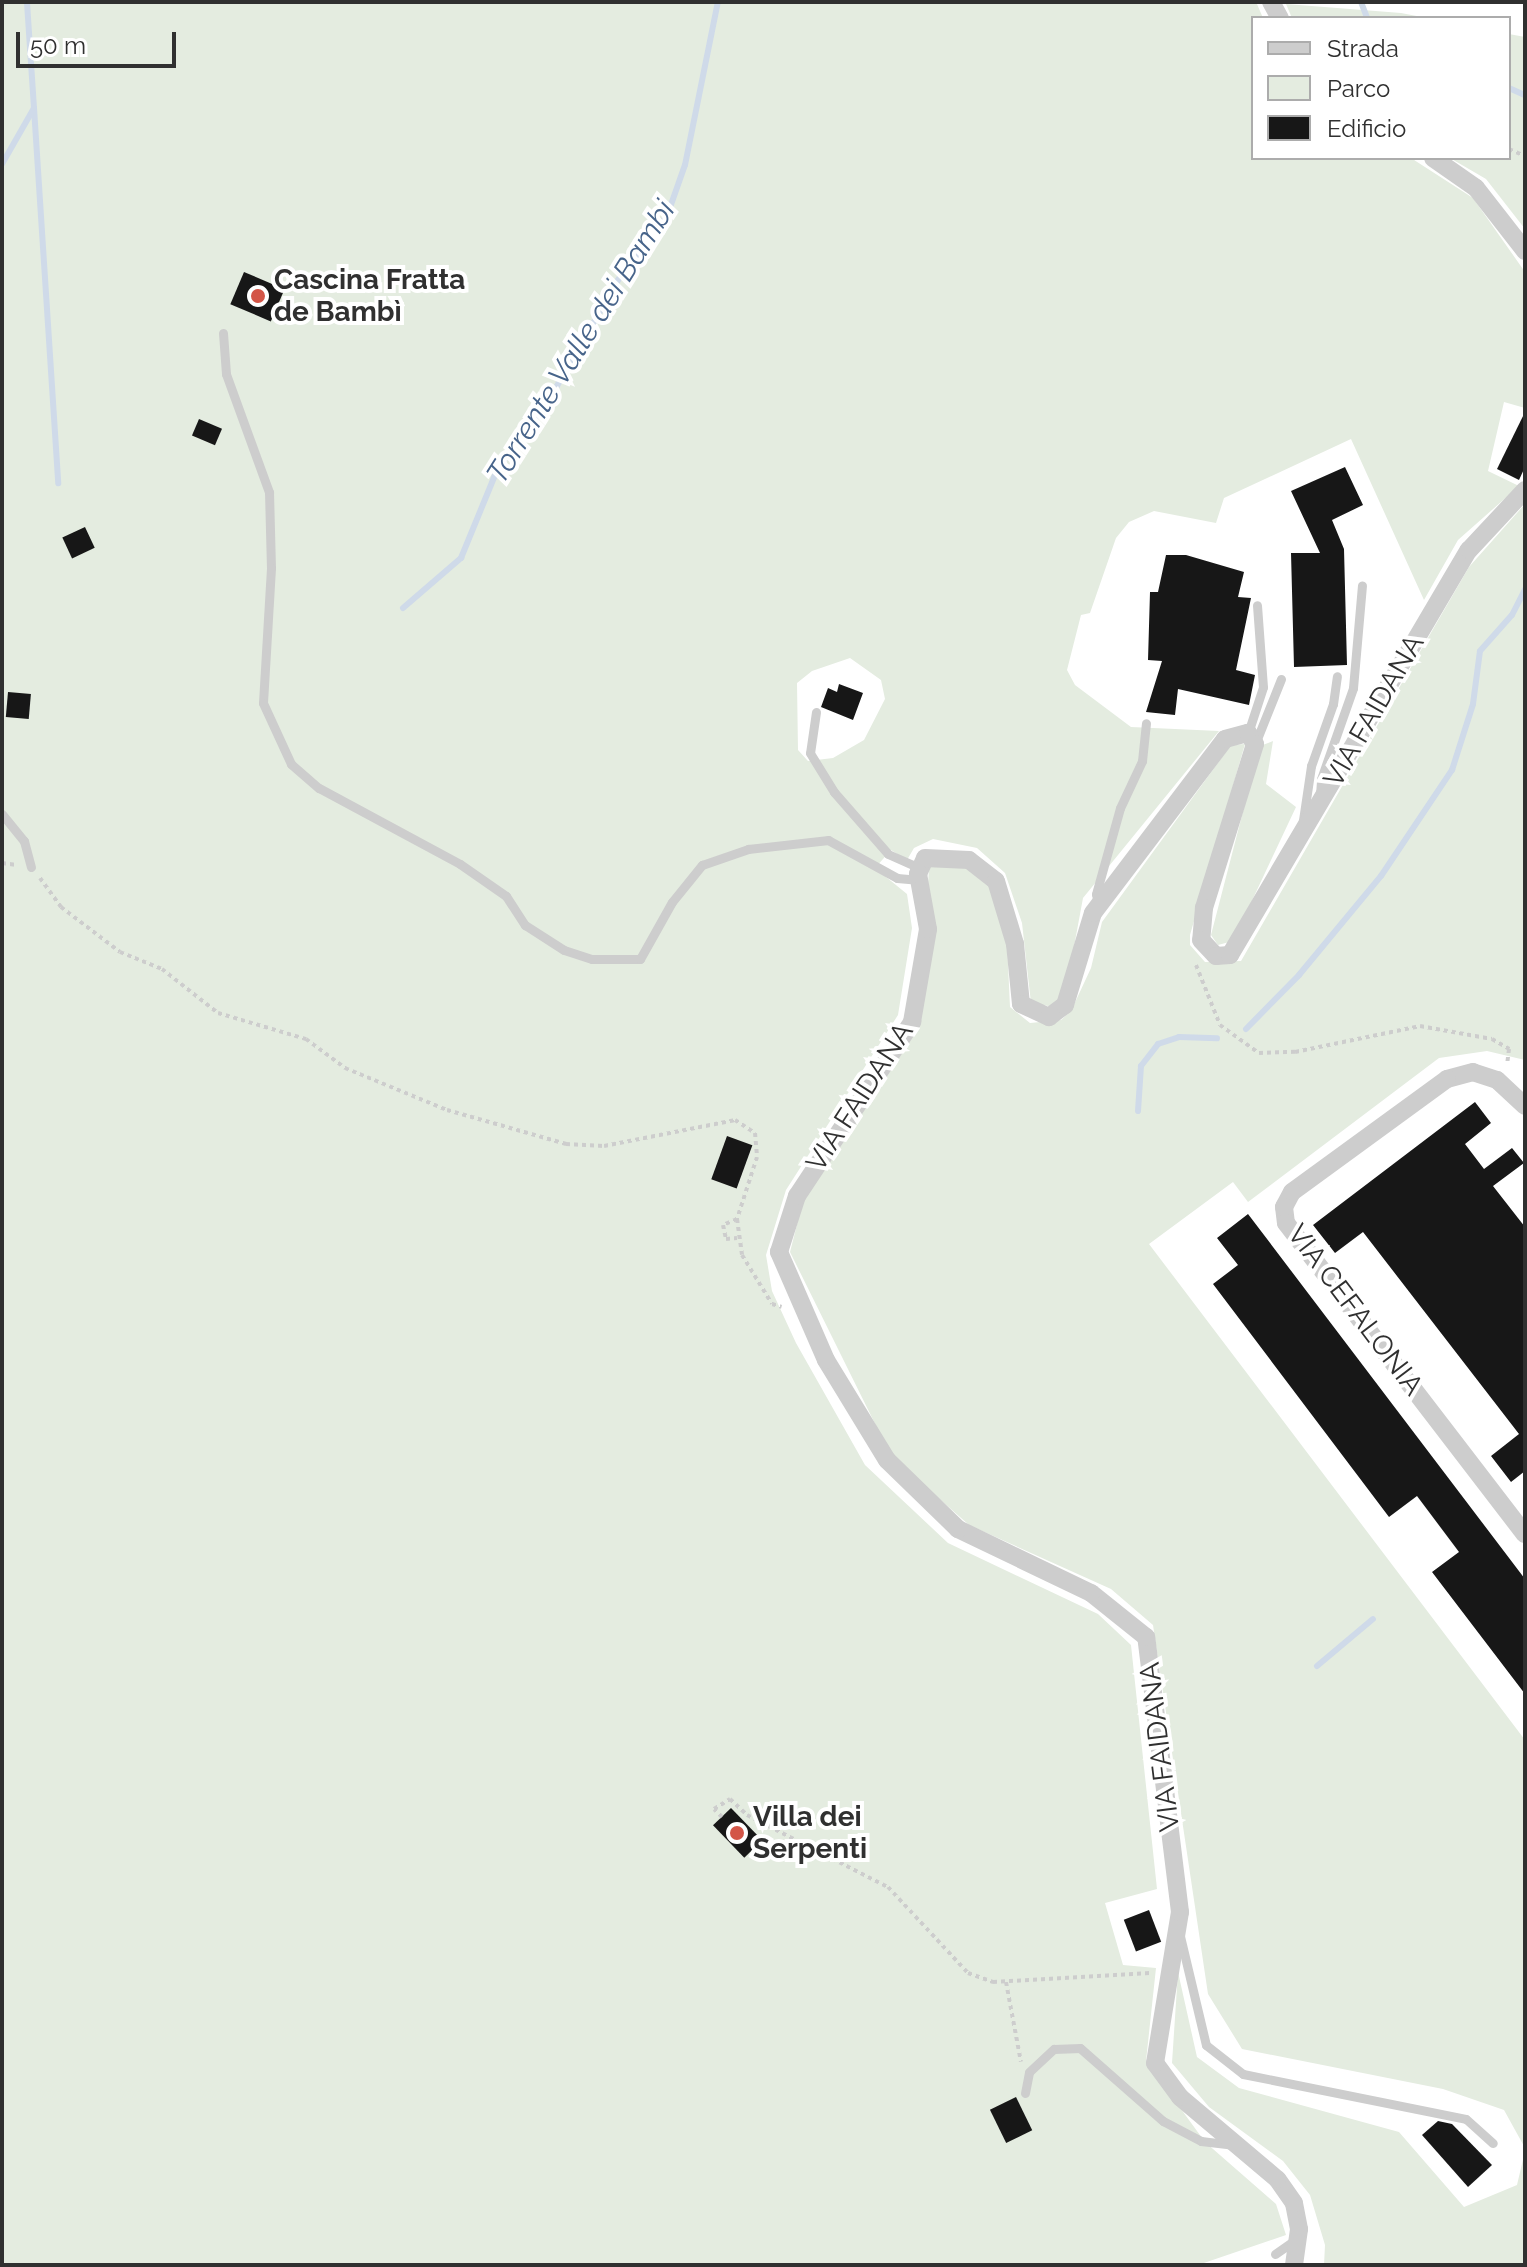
<!DOCTYPE html>
<meta charset="utf-8">
<style>
body{margin:0}
#map{position:relative;width:1527px;height:2267px;overflow:hidden;background:#fff;font-family:Raleway,sans-serif}
div>[style]{position:absolute}
[style*='--x']{left:calc(var(--x)*1px);top:calc(var(--y)*1px);width:calc(var(--w)*1px);rotate:calc(var(--a)*1deg)}
.green>*{inset:0;background:#e4ece0}
.stream>*{height:6px;margin:-3px;padding:0 3px;transform-origin:3px;border-radius:3px;background:#cfdae9}
.building>*{inset:0;background:#171717;transform-origin:0 0}
.path>*{height:4px;margin-top:-2px;transform-origin:0;background:repeating-linear-gradient(90deg,#cdcdcd 0 4px,transparent 0 8px)}
.service>*{height:9px;margin:-4.5px;padding:0 4.5px;transform-origin:4.5px;border-radius:4.5px;background:#cdcdcd}
.minor>*{height:18px;margin:-9px;padding:0 9px;transform-origin:9px;border-radius:9px;background:#cdcdcd}
.dots>*{width:22px;height:22px;translate:-50% -50%;box-sizing:border-box;border:4px solid #fff;border-radius:50%}
span{translate:-50% -50%;white-space:nowrap;text-align:center;line-height:1.15;-webkit-text-stroke:8px #fff;paint-order:stroke}
.poi-label{font-size:28px;color:#303030;font-weight:700}
.left{translate:0 -50%;text-align:left}
.street-label{font-size:28px;color:#303030}
.water-label{font-size:30px;color:#47648a;font-style:italic}
.frame{position:absolute;inset:0;border:4px solid #303030;pointer-events:none}
.legend{position:absolute;left:1251px;top:16px;width:260px;height:144px;box-sizing:border-box;background:#fff;border:2px solid #acacac;margin:0;padding:10px 14px;list-style:none;font-size:24px;color:#303030}
.legend li{display:flex;align-items:center;gap:16px;height:40px}
.legend b{width:40px;border:2px solid #acacac}
.scale{position:absolute;left:16px;top:32px;width:160px;height:36px;box-sizing:border-box;border:4px solid #303030;border-top:0;padding-left:10px;font-size:24px;line-height:28px;white-space:nowrap;color:#303030;-webkit-text-stroke:6px #fff;paint-order:stroke}
</style>
<div id="map">
<div class="green">
<div style="clip-path:polygon(evenodd,2px 2px,1257px 4px,1263px 18px,1253px 18px,1253px 158px,1411px 158px,1473px 198px,1525px 272px,1525px 408px,1504px 402px,1488px 471px,1519px 486px,1458px 540px,1424px 600px,1351px 439px,1224px 498px,1216px 523px,1154px 511px,1129px 522px,1116px 538px,1090px 613px,1081px 615px,1067px 670px,1075px 685px,1131px 727px,1219px 731px,1083px 898px,1068px 979px,1054px 1007px,1031px 1003px,1022px 923px,1005px 873px,977px 848px,933px 839px,914px 848px,907px 860px,891px 850px,875px 868px,907px 894px,912px 928px,898px 1015px,786px 1190px,766px 1255px,772px 1291px,796px 1343px,865px 1465px,948px 1543px,1098px 1614px,1131px 1645px,1157px 1889px,1105px 1903px,1123px 1965px,1156px 1968px,1146px 2061px,1205px 2142px,1276px 2204px,1286px 2235px,1198px 2265px,2px 2265px,2px 2px,850px 658px,881px 680px,885px 699px,864px 740px,833px 758px,808px 761px,798px 750px,797px 683px,812px 671px,850px 658px)"></div>
<div style="clip-path:polygon(1286px 4px,1401px 13px,1427px 18px,1292px 18px)"></div>
<div style="clip-path:polygon(1509px 34px,1525px 37px,1525px 229px,1486px 179px,1450px 158px,1509px 158px)"></div>
<div style="clip-path:polygon(1525px 504px,1525px 1060px,1487px 1051px,1439px 1058px,1248px 1202px,1233px 1182px,1149px 1244px,1525px 1740px,1525px 2148px,1504px 2110px,1443px 2089px,1242px 2049px,1208px 1994px,1153px 1625px,1111px 1589px,969px 1525px,891px 1456px,790px 1252px,803px 1201px,920px 1024px,929px 867px,968px 867px,989px 885px,1007px 943px,1010px 1007px,1030px 1023px,1061px 1020px,1071px 1011px,1091px 968px,1102px 922px,1231px 745px,1245px 744px,1190px 935px,1190px 945px,1205px 962px,1241px 961px,1469px 567px)"></div>
<div style="clip-path:polygon(1273px 741px,1266px 784px,1296px 807px,1233px 941px,1218px 945px,1211px 935px,1260px 746px)"></div>
<div style="clip-path:polygon(1178px 1972px,1197px 2057px,1239px 2088px,1399px 2132px,1464px 2207px,1517px 2185px,1525px 2151px,1525px 2265px,1324px 2265px,1325px 2245px,1310px 2195px,1283px 2161px,1209px 2107px,1172px 2063px)"></div>
</div>
<div class="stream">
<div style="--x:1361;--y:2;--w:17;--a:69"></div>
<div style="--x:1509;--y:88;--w:17;--a:24"></div>
<div style="--x:34;--y:108;--w:376;--a:86.3"></div>
<div style="--x:2;--y:164;--w:64;--a:-60.3"></div>
<div style="--x:34;--y:108;--w:106;--a:-93.8"></div>
<div style="--x:403;--y:608;--w:77;--a:-40.8"></div>
<div style="--x:461;--y:558;--w:97;--a:-67.7"></div>
<div style="--x:498;--y:468;--w:87;--a:-53.4"></div>
<div style="--x:550;--y:398;--w:136;--a:-60"></div>
<div style="--x:618;--y:280;--w:81;--a:-52.6"></div>
<div style="--x:667;--y:216;--w:54;--a:-70.6"></div>
<div style="--x:685;--y:165;--w:166;--a:-78.6"></div>
<div style="--x:1246;--y:1029;--w:76;--a:-45.5"></div>
<div style="--x:1299;--y:975;--w:129;--a:-50.4"></div>
<div style="--x:1381;--y:876;--w:128;--a:-56.2"></div>
<div style="--x:1452;--y:770;--w:69;--a:-72.3"></div>
<div style="--x:1473;--y:704;--w:53;--a:-82.5"></div>
<div style="--x:1480;--y:651;--w:48;--a:-48.4"></div>
<div style="--x:1512;--y:615;--w:29;--a:-63"></div>
<div style="--x:1138;--y:1111;--w:45;--a:-86.2"></div>
<div style="--x:1141;--y:1066;--w:28;--a:-52"></div>
<div style="--x:1158;--y:1044;--w:22;--a:-18"></div>
<div style="--x:1179;--y:1037;--w:38;--a:2"></div>
<div style="--x:1317;--y:1666;--w:73;--a:-40"></div>
</div>
<div class="building">
<div style="left:244px;top:272px;width:44px;height:35px;rotate:23deg"></div>
<div style="clip-path:polygon(1525px 412px,1525px 467px,1519px 480px,1497px 469px)"></div>
<div style="left:199px;top:419px;width:25px;height:18px;rotate:23deg"></div>
<div style="clip-path:polygon(1345px 467px,1363px 505px,1332px 520px,1344px 549px,1347px 665px,1294px 667px,1291px 553px,1320px 553px,1291px 491px)"></div>
<div style="left:85px;top:527px;width:23px;height:25px;rotate:65deg"></div>
<div style="clip-path:polygon(1166px 555px,1186px 555px,1244px 572px,1238px 597px,1251px 598px,1236px 670px,1255px 675px,1249px 705px,1178px 689px,1175px 715px,1146px 712px,1162px 661px,1148px 660px,1150px 592px,1158px 592px)"></div>
<div style="clip-path:polygon(839px 684px,863px 693px,853px 720px,821px 707px,828px 688px,837px 692px)"></div>
<div style="left:8px;top:692px;width:23px;height:25px;rotate:5deg"></div>
<div style="clip-path:polygon(1475px 1102px,1491px 1123px,1465px 1144px,1484px 1169px,1512px 1148px,1524px 1163px,1493px 1186px,1525px 1227px,1525px 1471px,1511px 1482px,1491px 1456px,1519px 1434px,1363px 1232px,1335px 1253px,1313px 1225px)"></div>
<div style="left:727px;top:1136px;width:27px;height:46px;rotate:20deg"></div>
<div style="clip-path:polygon(1248px 1214px,1525px 1579px,1525px 1694px,1432px 1572px,1459px 1552px,1417px 1496px,1389px 1517px,1213px 1284px,1238px 1265px,1217px 1238px)"></div>
<div style="left:731px;top:1808px;width:45px;height:25px;rotate:46deg"></div>
<div style="left:1149px;top:1910px;width:34px;height:27px;rotate:69deg"></div>
<div style="left:1016px;top:2097px;width:37px;height:29px;rotate:64deg"></div>
<div style="clip-path:polygon(1438px 2121px,1452px 2124px,1492px 2165px,1468px 2187px,1422px 2135px)"></div>
</div>
<div class="path">
<div style="--x:1509;--y:149;--w:17;--a:24"></div>
<div style="--x:2;--y:863;--w:15;--a:8"></div>
<div style="--x:40;--y:878;--w:36;--a:54"></div>
<div style="--x:61;--y:907;--w:74;--a:37.3"></div>
<div style="--x:120;--y:952;--w:45;--a:22"></div>
<div style="--x:162;--y:969;--w:71;--a:38.2"></div>
<div style="--x:218;--y:1013;--w:92;--a:16.5"></div>
<div style="--x:306;--y:1039;--w:49;--a:36.6"></div>
<div style="--x:345;--y:1068;--w:110;--a:22.4"></div>
<div style="--x:447;--y:1110;--w:124;--a:15.9"></div>
<div style="--x:566;--y:1144;--w:38;--a:3"></div>
<div style="--x:604;--y:1146;--w:134;--a:-11.2"></div>
<div style="--x:735;--y:1120;--w:24;--a:33"></div>
<div style="--x:755;--y:1133;--w:24;--a:85"></div>
<div style="--x:757;--y:1157;--w:65;--a:107.9"></div>
<div style="--x:737;--y:1219;--w:36;--a:82"></div>
<div style="--x:742;--y:1255;--w:57;--a:58.5"></div>
<div style="--x:772;--y:1304;--w:10;--a:17"></div>
<div style="--x:1196;--y:965;--w:65;--a:68.2"></div>
<div style="--x:1220;--y:1025;--w:48;--a:35.7"></div>
<div style="--x:1259;--y:1053;--w:36;--a:-2"></div>
<div style="--x:1295;--y:1052;--w:128;--a:-11.7"></div>
<div style="--x:1420;--y:1026;--w:73;--a:10.2"></div>
<div style="--x:1492;--y:1039;--w:20;--a:30"></div>
<div style="--x:1509;--y:1049;--w:16;--a:97"></div>
<div style="--x:737;--y:1219;--w:15;--a:157"></div>
<div style="--x:723;--y:1225;--w:14;--a:78"></div>
<div style="--x:726;--y:1239;--w:11;--a:-5"></div>
<div style="--x:722;--y:1817;--w:11;--a:-135"></div>
<div style="--x:714;--y:1809;--w:19;--a:-32"></div>
<div style="--x:730;--y:1799;--w:23;--a:43"></div>
<div style="--x:747;--y:1815;--w:158;--a:27.1"></div>
<div style="--x:888;--y:1887;--w:117;--a:47.1"></div>
<div style="--x:968;--y:1973;--w:27;--a:20"></div>
<div style="--x:993;--y:1982;--w:157;--a:-3.3"></div>
<div style="--x:1006;--y:1982;--w:81;--a:79.4"></div>
</div>
<div class="service">
<div style="--x:223;--y:333;--w:41;--a:85.8"></div>
<div style="--x:226;--y:374;--w:126;--a:70"></div>
<div style="--x:269;--y:492;--w:76;--a:88.5"></div>
<div style="--x:271;--y:568;--w:135;--a:93.4"></div>
<div style="--x:263;--y:703;--w:67;--a:65.3"></div>
<div style="--x:291;--y:764;--w:37;--a:41"></div>
<div style="--x:319;--y:788;--w:160;--a:28.3"></div>
<div style="--x:460;--y:864;--w:56;--a:34.8"></div>
<div style="--x:506;--y:896;--w:35;--a:57"></div>
<div style="--x:525;--y:925;--w:46;--a:32.7"></div>
<div style="--x:564;--y:950;--w:29;--a:18"></div>
<div style="--x:592;--y:959;--w:48;--a:0"></div>
<div style="--x:640;--y:959;--w:65;--a:-60.7"></div>
<div style="--x:672;--y:902;--w:48;--a:-51"></div>
<div style="--x:702;--y:865;--w:49;--a:-19.2"></div>
<div style="--x:748;--y:849;--w:81;--a:-6.4"></div>
<div style="--x:828;--y:840;--w:79;--a:28.8"></div>
<div style="--x:897;--y:878;--w:23;--a:5"></div>
<div style="--x:816;--y:712;--w:41;--a:98.3"></div>
<div style="--x:810;--y:753;--w:46;--a:58.4"></div>
<div style="--x:834;--y:792;--w:82;--a:48.9"></div>
<div style="--x:888;--y:854;--w:35;--a:24"></div>
<div style="--x:1248;--y:733;--w:48;--a:-71.9"></div>
<div style="--x:1263;--y:687;--w:82;--a:-94.2"></div>
<div style="--x:1255;--y:744;--w:70;--a:-68.2"></div>
<div style="--x:1320;--y:795;--w:16;--a:-86"></div>
<div style="--x:1321;--y:779;--w:96;--a:-70.6"></div>
<div style="--x:1353;--y:688;--w:103;--a:-85"></div>
<div style="--x:2;--y:814;--w:35;--a:51"></div>
<div style="--x:24;--y:841;--w:27;--a:75"></div>
<div style="--x:1302;--y:827;--w:62;--a:-81.6"></div>
<div style="--x:1311;--y:766;--w:66;--a:-70.5"></div>
<div style="--x:1333;--y:704;--w:28;--a:-82"></div>
<div style="--x:1098;--y:906;--w:12;--a:-99"></div>
<div style="--x:1096;--y:894;--w:89;--a:-74.4"></div>
<div style="--x:1120;--y:808;--w:52;--a:-64.9"></div>
<div style="--x:1142;--y:761;--w:38;--a:-84"></div>
<div style="--x:1180;--y:1936;--w:112;--a:76.6"></div>
<div style="--x:1206;--y:2045;--w:47;--a:38.1"></div>
<div style="--x:1243;--y:2074;--w:227;--a:11.4"></div>
<div style="--x:1466;--y:2119;--w:36;--a:42"></div>
<div style="--x:1025;--y:2093;--w:21;--a:-79"></div>
<div style="--x:1029;--y:2072;--w:34;--a:-43"></div>
<div style="--x:1054;--y:2049;--w:26;--a:-2"></div>
<div style="--x:1080;--y:2048;--w:111;--a:41.3"></div>
<div style="--x:1163;--y:2121;--w:43;--a:27.8"></div>
<div style="--x:1201;--y:2141;--w:32;--a:7"></div>
<div style="--x:1275;--y:2254;--w:24;--a:-35"></div>
</div>
<div class="minor">
<div style="--x:1271;--y:2;--w:18;--a:61"></div>
<div style="--x:1433;--y:158;--w:52;--a:34.9"></div>
<div style="--x:1476;--y:188;--w:80;--a:52.1"></div>
<div style="--x:1525;--y:1106;--w:38;--a:-137"></div>
<div style="--x:1497;--y:1080;--w:25;--a:-162"></div>
<div style="--x:1473;--y:1072;--w:27;--a:165"></div>
<div style="--x:1447;--y:1079;--w:192;--a:143.9"></div>
<div style="--x:1292;--y:1192;--w:17;--a:118"></div>
<div style="--x:1284;--y:1207;--w:16;--a:83"></div>
<div style="--x:1286;--y:1223;--w:392;--a:52.5"></div>
<div style="--x:1294;--y:2265;--w:36;--a:-82"></div>
<div style="--x:1299;--y:2229;--w:26;--a:-101"></div>
<div style="--x:1294;--y:2203;--w:29;--a:-125"></div>
<div style="--x:1277;--y:2179;--w:127;--a:-139.8"></div>
<div style="--x:1180;--y:2097;--w:42;--a:-126.3"></div>
<div style="--x:1155;--y:2063;--w:153;--a:-80.6"></div>
<div style="--x:1180;--y:1912;--w:277;--a:-97"></div>
<div style="--x:1146;--y:1637;--w:70;--a:-141.3"></div>
<div style="--x:1091;--y:1593;--w:148;--a:-154.3"></div>
<div style="--x:958;--y:1529;--w:99;--a:-135.8"></div>
<div style="--x:887;--y:1460;--w:117;--a:-121.4"></div>
<div style="--x:826;--y:1360;--w:118;--a:-113.5"></div>
<div style="--x:779;--y:1252;--w:59;--a:-72.2"></div>
<div style="--x:797;--y:1196;--w:209;--a:-56.5"></div>
<div style="--x:912;--y:1022;--w:94;--a:-80.2"></div>
<div style="--x:928;--y:929;--w:56;--a:-100.3"></div>
<div style="--x:918;--y:874;--w:17;--a:-66"></div>
<div style="--x:925;--y:858;--w:44;--a:2.6"></div>
<div style="--x:969;--y:860;--w:34;--a:38"></div>
<div style="--x:996;--y:881;--w:66;--a:73.2"></div>
<div style="--x:1015;--y:944;--w:60;--a:84.3"></div>
<div style="--x:1021;--y:1004;--w:31;--a:25"></div>
<div style="--x:1049;--y:1017;--w:20;--a:-37"></div>
<div style="--x:1065;--y:1005;--w:96;--a:-73.1"></div>
<div style="--x:1093;--y:913;--w:218;--a:-52.8"></div>
<div style="--x:1225;--y:739;--w:24;--a:-15"></div>
<div style="--x:1248;--y:733;--w:13;--a:58"></div>
<div style="--x:1255;--y:744;--w:172;--a:107.3"></div>
<div style="--x:1204;--y:908;--w:32;--a:95"></div>
<div style="--x:1201;--y:940;--w:22;--a:47"></div>
<div style="--x:1216;--y:956;--w:14;--a:-4"></div>
<div style="--x:1230;--y:955;--w:470;--a:-59.5"></div>
<div style="--x:1469;--y:550;--w:82;--a:-47"></div>
</div>
<div class="dots">
<div style="left:258px;top:296px;background:#d35547"></div>
<div style="left:737px;top:1833px;background:#d35547"></div>
</div>
<div class="poi-label">
<span class="left" style="left:274px;top:296px">Cascina Fratta<br>de Bambì</span>
<span class="left" style="left:753px;top:1833px">Villa dei<br>Serpenti</span>
</div>
<div class="street-label">
<span style="left:1374px;top:711px;rotate:-60deg">VIA FAIDANA</span>
<span style="left:860px;top:1097px;rotate:-57deg">VIA FAIDANA</span>
<span style="left:1355px;top:1310px;rotate:53deg">VIA CEFALONIA</span>
<span style="left:1160px;top:1747px;rotate:-97deg">VIA FAIDANA</span>
</div>
<div class="water-label">
<span style="left:581px;top:342px;rotate:-58deg">Torrente Valle dei Bambi</span>
</div>
<div class="frame"></div>
<ul class="legend">
<li><b style="height:10px;background:#cdcdcd"></b>Strada</li>
<li><b style="height:22px;background:#e4ece0"></b>Parco</li>
<li><b style="height:22px;background:#171717"></b>Edificio</li>
</ul>
<div class="scale">50 m</div>
</div>
